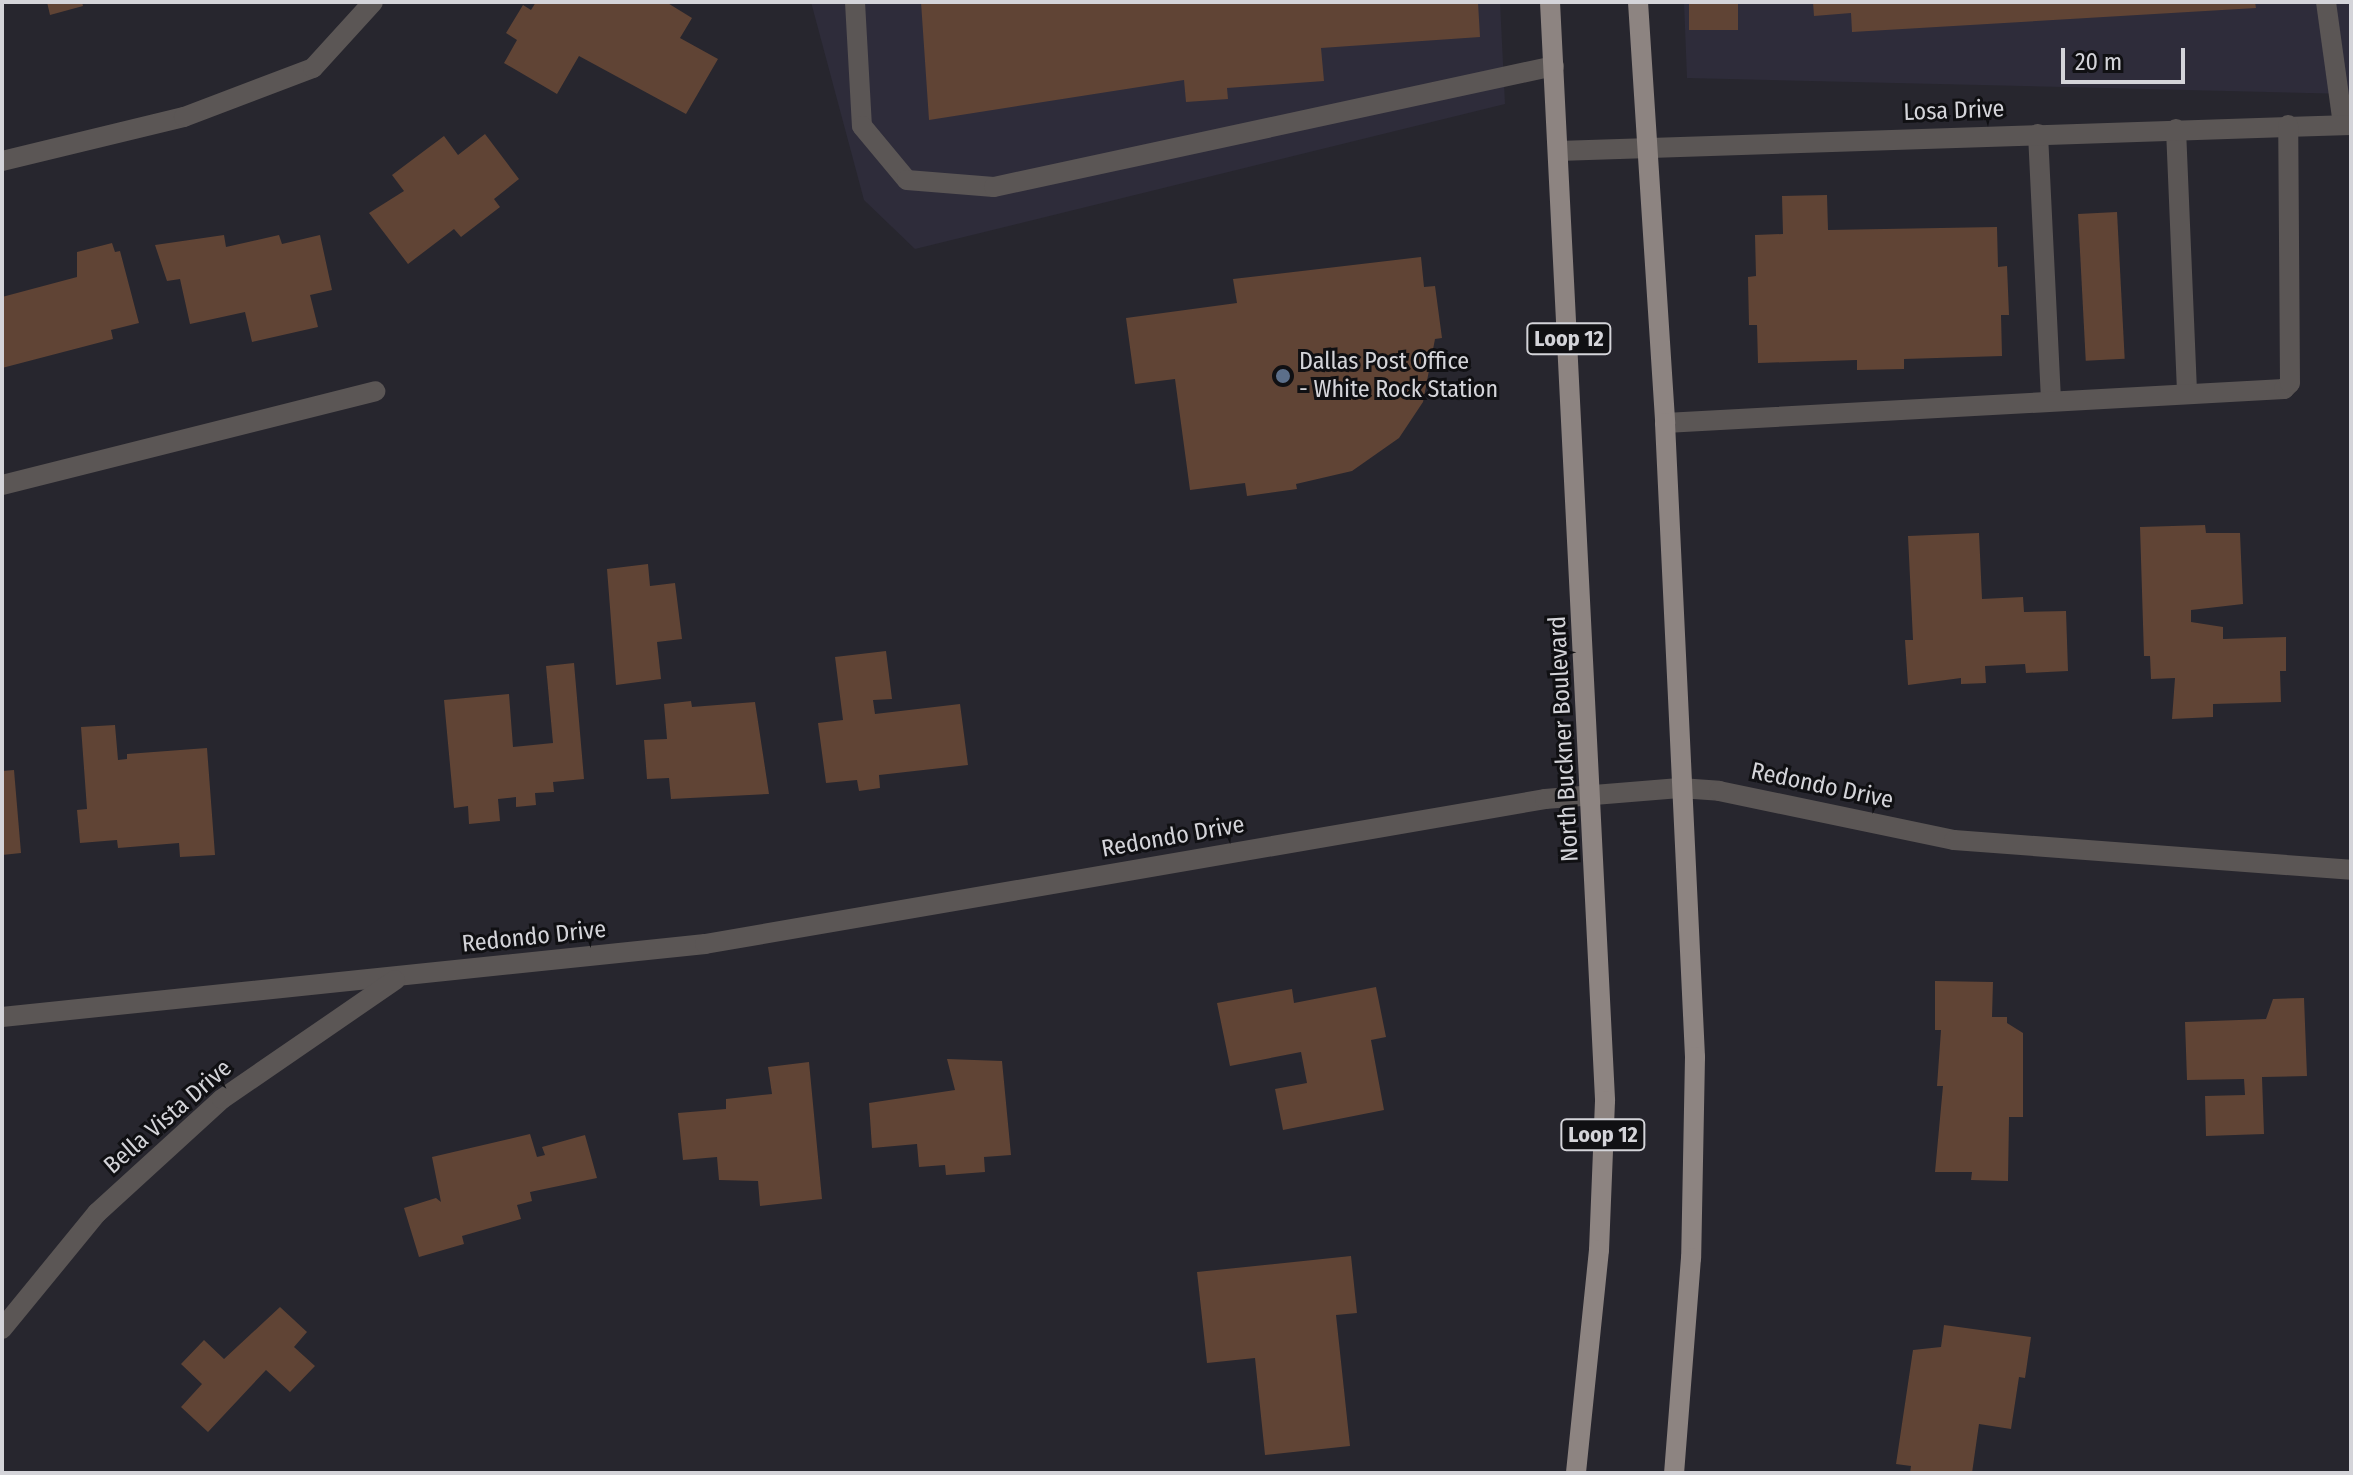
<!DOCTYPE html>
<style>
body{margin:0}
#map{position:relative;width:2353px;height:1475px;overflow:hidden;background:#27262e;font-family:"Fira Sans Condensed",sans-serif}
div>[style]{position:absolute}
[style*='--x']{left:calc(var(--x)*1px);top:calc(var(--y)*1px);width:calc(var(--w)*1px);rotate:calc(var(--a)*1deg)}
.built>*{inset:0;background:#2e2c3a}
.building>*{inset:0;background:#604435;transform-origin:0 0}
.minor>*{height:20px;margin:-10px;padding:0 10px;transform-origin:10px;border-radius:10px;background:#5b5655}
.major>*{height:20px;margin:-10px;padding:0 10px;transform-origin:10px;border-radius:10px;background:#8d8481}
.dots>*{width:22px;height:22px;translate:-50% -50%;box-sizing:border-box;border:4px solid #101013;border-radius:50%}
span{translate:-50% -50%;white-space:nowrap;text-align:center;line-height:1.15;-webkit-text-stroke:6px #101013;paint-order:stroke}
.shield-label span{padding:2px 6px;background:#101013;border:2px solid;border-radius:6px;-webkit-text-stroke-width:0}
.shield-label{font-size:22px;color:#d4d4d9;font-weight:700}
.street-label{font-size:24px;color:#d4d4d9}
.poi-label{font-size:24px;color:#d4d4d9}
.left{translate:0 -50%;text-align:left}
.frame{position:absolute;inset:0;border:4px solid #d4d4d9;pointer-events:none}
.scale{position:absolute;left:2061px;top:48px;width:124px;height:36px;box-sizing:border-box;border:4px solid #d4d4d9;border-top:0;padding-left:10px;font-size:24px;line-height:28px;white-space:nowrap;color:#d4d4d9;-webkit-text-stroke:6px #101013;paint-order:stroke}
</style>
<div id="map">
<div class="built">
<div style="clip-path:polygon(811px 2px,1500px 2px,1505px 104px,915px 249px,864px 200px)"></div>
<div style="clip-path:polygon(1684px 2px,2351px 2px,2351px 94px,1687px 78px)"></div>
</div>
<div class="building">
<div style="clip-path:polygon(47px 2px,82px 2px,83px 6px,50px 15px)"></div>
<div style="clip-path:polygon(536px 2px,666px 2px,692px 18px,680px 38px,718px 59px,686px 114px,579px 56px,557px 94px,504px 63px,517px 40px,506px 33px,523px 5px,531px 10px)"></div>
<div style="clip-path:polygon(921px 2px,1478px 2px,1480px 37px,1321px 48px,1324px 81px,1227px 88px,1228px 99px,1186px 102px,1184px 80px,929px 120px)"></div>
<div style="left:1689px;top:2px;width:49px;height:28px"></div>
<div style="clip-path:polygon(1813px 2px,2255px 2px,2256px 8px,1852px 32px,1851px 13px,1814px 16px)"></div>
<div style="clip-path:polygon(485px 134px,519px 179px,494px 199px,500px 207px,461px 237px,454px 229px,408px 264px,369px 213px,404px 191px,392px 175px,444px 136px,458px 155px)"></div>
<div style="clip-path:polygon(1827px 195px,1828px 230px,1997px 227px,1998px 267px,2007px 266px,2009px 315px,2001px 315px,2002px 356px,1904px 359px,1904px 369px,1857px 370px,1857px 360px,1758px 363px,1757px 325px,1749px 325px,1748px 277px,1756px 276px,1755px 235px,1783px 234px,1782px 196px)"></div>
<div style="left:2117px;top:212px;width:147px;height:39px;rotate:87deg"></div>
<div style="clip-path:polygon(224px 235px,226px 247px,279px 235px,282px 244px,320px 235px,332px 290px,310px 295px,318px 327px,252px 342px,245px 312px,190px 324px,180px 279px,167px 281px,155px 245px)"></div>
<div style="clip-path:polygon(112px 243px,115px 252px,120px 251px,139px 323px,111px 330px,113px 339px,2px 368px,2px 297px,77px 277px,77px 252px)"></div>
<div style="clip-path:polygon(1421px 257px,1424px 287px,1435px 286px,1442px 338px,1435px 339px,1423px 402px,1399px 438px,1352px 471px,1296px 484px,1297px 489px,1247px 496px,1245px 483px,1190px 490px,1175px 379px,1135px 384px,1126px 318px,1237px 303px,1233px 279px)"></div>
<div style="clip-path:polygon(2205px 525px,2206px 533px,2240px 533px,2243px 604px,2191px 610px,2191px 622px,2223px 627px,2223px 639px,2286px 637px,2286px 671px,2280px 671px,2281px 702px,2213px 704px,2213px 717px,2172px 719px,2175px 678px,2151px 679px,2150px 656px,2144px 656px,2140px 527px)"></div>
<div style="clip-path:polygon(1979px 533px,1982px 599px,2023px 597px,2024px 612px,2066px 611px,2068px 671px,2026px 673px,2025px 664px,1985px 666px,1986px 683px,1961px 684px,1961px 678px,1908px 685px,1905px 640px,1913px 640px,1908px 536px)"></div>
<div style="clip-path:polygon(648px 564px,650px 586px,675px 583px,682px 639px,657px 642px,661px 679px,616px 685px,607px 569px)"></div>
<div style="clip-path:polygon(886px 651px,892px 699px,873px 700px,875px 714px,960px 704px,968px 765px,879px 775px,880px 788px,859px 791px,857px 780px,826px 783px,818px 723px,843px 720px,835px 657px)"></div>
<div style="clip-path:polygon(574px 663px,584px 779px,553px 782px,554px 792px,535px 793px,536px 805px,516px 807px,516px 797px,498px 799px,500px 821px,469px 824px,468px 806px,454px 808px,444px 700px,509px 694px,513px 747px,553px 743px,546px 666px)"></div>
<div style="clip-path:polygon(691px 701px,692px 707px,755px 702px,769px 794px,671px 799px,669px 778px,647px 779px,644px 740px,667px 739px,664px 704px)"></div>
<div style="clip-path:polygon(115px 725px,118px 760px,127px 759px,127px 754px,207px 748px,215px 855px,180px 857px,179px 843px,118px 848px,117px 840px,80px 843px,77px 810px,87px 809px,81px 727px)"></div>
<div style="clip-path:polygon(14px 770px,21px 853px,2px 855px,2px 771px)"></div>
<div style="clip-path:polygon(1935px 981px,1993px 982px,1992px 1017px,2007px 1017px,2007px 1023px,2023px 1033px,2023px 1117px,2009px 1117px,2008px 1181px,1971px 1180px,1972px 1172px,1935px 1172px,1943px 1086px,1937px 1086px,1941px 1030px,1935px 1030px)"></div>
<div style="clip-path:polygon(1376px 987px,1386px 1037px,1371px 1040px,1384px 1110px,1283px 1130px,1275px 1089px,1307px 1083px,1301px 1052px,1230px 1066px,1217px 1003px,1292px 989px,1294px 1003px)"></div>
<div style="clip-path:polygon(2304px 998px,2307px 1076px,2262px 1077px,2264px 1134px,2206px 1136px,2205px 1096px,2245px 1095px,2244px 1079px,2187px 1080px,2185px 1022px,2266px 1019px,2273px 999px)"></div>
<div style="clip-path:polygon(947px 1059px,1002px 1061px,1011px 1155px,984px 1157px,985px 1172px,946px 1175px,945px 1165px,919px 1167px,917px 1144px,872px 1148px,869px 1103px,955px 1090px)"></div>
<div style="clip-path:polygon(809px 1062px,822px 1199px,760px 1206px,758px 1181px,719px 1180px,717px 1157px,683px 1160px,678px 1113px,726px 1109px,726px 1099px,772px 1094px,768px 1067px)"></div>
<div style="clip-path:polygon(530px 1134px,537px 1157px,545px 1155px,542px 1147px,585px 1135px,597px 1178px,530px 1192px,532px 1201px,517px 1205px,521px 1219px,462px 1236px,464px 1244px,419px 1257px,404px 1208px,436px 1198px,441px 1202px,432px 1157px)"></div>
<div style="clip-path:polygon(1351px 1256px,1357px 1313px,1336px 1315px,1350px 1446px,1265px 1455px,1255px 1358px,1207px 1363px,1197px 1272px)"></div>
<div style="clip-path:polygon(280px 1307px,307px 1332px,294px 1347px,315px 1366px,290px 1392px,266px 1370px,208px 1432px,181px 1407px,202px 1384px,181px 1364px,204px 1340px,224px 1359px)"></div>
<div style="clip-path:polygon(1944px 1325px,2031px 1337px,2025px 1378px,2019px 1377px,2011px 1429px,1979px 1424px,1972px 1473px,1910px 1473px,1911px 1466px,1896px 1464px,1913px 1350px,1941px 1347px)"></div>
</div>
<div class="minor">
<div style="--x:855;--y:2;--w:124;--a:86.8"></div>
<div style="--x:862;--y:126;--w:70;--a:50.2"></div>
<div style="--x:907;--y:180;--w:87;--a:4.6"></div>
<div style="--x:994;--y:187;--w:573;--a:-12.19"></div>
<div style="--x:2326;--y:2;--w:124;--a:82.1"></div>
<div style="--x:2176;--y:129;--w:265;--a:87.6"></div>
<div style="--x:2038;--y:134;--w:266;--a:87.2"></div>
<div style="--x:1558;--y:151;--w:793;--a:-1.88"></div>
<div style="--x:2;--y:161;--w:187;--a:-13.6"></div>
<div style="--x:184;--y:117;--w:138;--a:-20.8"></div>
<div style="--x:313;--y:68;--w:89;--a:-47.7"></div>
<div style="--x:1665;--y:423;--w:620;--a:-3.14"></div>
<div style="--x:2284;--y:389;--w:8;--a:-45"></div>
<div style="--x:2290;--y:383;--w:258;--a:-90.4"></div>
<div style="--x:2;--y:485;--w:385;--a:-14.1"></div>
<div style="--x:2;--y:1017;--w:707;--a:-5.93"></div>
<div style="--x:705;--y:944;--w:852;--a:-9.79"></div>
<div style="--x:1545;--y:799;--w:135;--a:-4.7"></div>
<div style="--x:1680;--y:788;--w:39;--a:4"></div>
<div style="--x:1719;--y:791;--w:240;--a:11.8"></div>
<div style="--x:1954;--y:840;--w:398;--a:4.3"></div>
<div style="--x:2;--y:1329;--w:150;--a:-50.7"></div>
<div style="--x:97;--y:1213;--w:169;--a:-42.4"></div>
<div style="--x:222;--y:1099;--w:210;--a:-34.5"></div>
</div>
<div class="major">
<div style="--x:1550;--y:2;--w:1100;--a:87.13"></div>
<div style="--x:1605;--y:1101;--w:149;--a:92.3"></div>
<div style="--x:1599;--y:1250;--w:224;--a:95.9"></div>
<div style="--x:1638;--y:2;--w:422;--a:86.3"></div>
<div style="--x:1665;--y:423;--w:635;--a:87.29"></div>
<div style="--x:1695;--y:1057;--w:201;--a:91.1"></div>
<div style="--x:1691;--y:1258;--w:216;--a:94.5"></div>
</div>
<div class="dots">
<div style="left:1283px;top:376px;background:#5c6f8a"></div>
</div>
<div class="shield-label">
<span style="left:1569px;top:339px">Loop 12</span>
<span style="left:1603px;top:1135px">Loop 12</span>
</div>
<div class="street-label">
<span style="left:1954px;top:111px;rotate:-2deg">Losa Drive</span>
<span style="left:1564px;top:739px;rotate:-93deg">North Buckner Boulevard</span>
<span style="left:1822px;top:786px;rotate:12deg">Redondo Drive</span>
<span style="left:1173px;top:837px;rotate:-10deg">Redondo Drive</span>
<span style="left:534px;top:937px;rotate:-6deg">Redondo Drive</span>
<span style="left:168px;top:1117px;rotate:-41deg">Bella Vista Drive</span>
</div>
<div class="poi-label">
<span class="left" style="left:1299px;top:376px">Dallas Post Office<br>- White Rock Station</span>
</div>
<div class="frame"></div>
<div class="scale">20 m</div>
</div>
